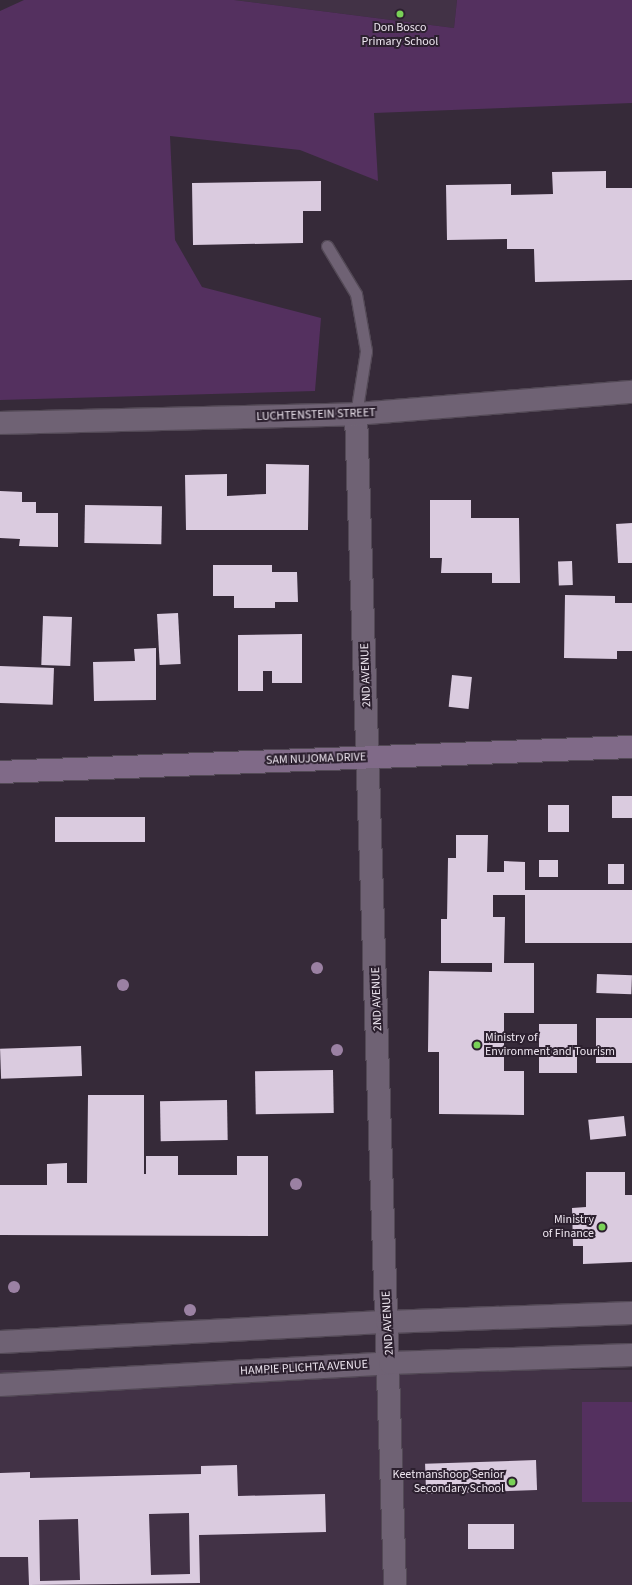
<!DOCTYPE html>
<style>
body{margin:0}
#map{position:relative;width:632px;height:1585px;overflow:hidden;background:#362a39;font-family:"Source Sans 3",sans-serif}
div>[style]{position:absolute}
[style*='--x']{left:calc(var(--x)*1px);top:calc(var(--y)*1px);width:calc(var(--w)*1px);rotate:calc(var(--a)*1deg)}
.built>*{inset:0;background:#423246;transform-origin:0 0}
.green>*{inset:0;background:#54305f;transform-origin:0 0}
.building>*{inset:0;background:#dacbdf;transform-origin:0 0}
.roads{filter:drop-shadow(1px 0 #534956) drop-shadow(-1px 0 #534956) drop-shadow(0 1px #534956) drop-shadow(0 -1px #534956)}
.service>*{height:11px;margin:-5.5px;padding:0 5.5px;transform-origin:5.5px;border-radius:5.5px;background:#6f6274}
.minor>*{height:22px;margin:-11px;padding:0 11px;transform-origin:11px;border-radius:11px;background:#6f6274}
.secondary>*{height:22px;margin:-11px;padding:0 11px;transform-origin:11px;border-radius:11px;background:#806a88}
.trees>*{width:12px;height:12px;margin:-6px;border-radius:50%;background:#9b81a3}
.dots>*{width:11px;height:11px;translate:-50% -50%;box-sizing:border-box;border:2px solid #2c202f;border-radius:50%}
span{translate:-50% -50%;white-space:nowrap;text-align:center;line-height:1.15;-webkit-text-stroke:4px #2c202f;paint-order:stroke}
.poi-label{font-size:12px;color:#eee6f0}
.left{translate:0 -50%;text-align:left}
.right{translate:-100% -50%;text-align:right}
.street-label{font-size:12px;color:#eee6f0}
</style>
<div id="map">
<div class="built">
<div style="clip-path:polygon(234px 0,457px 0,454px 28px)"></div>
<div style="left:632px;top:1370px;width:215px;height:632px;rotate:90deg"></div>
</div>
<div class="green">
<div style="clip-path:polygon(24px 0,234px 0,454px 28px,457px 0,632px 0,632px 103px,374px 113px,378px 181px,300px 150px,170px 136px,175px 240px,202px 287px,321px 318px,315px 391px,0 400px,0 11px)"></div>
<div style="left:632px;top:1402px;width:100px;height:50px;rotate:90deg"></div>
</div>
<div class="building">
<div style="clip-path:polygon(606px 171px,606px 188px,632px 188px,632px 280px,535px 282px,534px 249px,507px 249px,507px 239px,447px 240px,446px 185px,511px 184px,511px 195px,553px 194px,552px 172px)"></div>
<div style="clip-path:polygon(321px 181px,321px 211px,303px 211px,303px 243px,193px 245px,192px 183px)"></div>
<div style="clip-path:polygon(266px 464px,309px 465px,308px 530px,186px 530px,185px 475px,227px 474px,227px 496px,266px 494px)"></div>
<div style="clip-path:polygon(0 491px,22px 492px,22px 502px,36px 502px,36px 513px,58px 513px,58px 547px,19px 546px,20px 539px,0 538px)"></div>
<div style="clip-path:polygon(430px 500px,471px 500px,471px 518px,519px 518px,520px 583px,492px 583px,492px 573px,441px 573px,442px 558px,430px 558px)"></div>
<div style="left:85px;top:505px;width:77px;height:38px;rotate:1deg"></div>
<div style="clip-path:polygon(632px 523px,632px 563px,618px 563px,616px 524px)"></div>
<div style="left:572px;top:561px;width:24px;height:14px;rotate:88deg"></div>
<div style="clip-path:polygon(213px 565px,272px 565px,272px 572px,297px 572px,298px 602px,275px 602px,275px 608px,234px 608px,234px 596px,213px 596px)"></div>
<div style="clip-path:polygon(565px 595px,615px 596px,615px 603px,632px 603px,632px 651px,617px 651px,617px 659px,564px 658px)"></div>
<div style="left:178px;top:613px;width:51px;height:21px;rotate:87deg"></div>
<div style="left:43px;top:616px;width:29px;height:49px;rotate:2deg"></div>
<div style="clip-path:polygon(302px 634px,302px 683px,272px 683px,272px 671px,263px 671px,263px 691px,238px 691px,238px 635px)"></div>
<div style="clip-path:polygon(156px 648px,156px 700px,94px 701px,93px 662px,135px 661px,134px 649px)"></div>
<div style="left:0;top:666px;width:54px;height:37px;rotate:2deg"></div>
<div style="left:452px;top:675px;width:20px;height:32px;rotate:6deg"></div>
<div style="left:612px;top:796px;width:20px;height:22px"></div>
<div style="left:548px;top:805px;width:21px;height:27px"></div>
<div style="left:145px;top:817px;width:25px;height:90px;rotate:90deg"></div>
<div style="clip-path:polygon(456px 835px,488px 835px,487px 872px,504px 872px,504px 861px,525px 862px,525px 895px,493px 895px,493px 917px,505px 917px,504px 963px,534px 963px,534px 1013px,504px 1013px,504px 1071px,524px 1071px,524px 1115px,439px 1114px,439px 1052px,428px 1052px,429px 971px,492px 972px,492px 963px,441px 963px,441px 919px,447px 919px,448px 858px,456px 858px)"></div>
<div style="left:539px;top:860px;width:19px;height:17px"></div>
<div style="left:608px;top:864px;width:16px;height:20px"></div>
<div style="left:632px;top:890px;width:53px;height:107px;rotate:90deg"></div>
<div style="left:597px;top:974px;width:35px;height:19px;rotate:2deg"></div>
<div style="left:596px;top:1018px;width:36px;height:45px"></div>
<div style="left:539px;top:1024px;width:38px;height:49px"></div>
<div style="left:81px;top:1046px;width:30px;height:81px;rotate:88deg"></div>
<div style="left:333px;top:1070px;width:43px;height:78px;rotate:89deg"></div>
<div style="clip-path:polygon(88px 1095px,144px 1095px,144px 1174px,146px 1174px,146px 1156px,178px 1156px,178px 1175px,237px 1175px,237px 1156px,268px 1156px,268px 1236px,0 1235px,0 1185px,47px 1185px,47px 1164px,67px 1163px,67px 1183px,87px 1183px)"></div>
<div style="left:227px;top:1100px;width:40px;height:67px;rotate:89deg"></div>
<div style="left:624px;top:1116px;width:20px;height:36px;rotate:84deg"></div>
<div style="clip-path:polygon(586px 1172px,625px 1172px,625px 1195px,632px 1195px,632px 1262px,583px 1264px,583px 1246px,573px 1246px,572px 1208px,586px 1207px)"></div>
<div style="left:536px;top:1460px;width:30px;height:111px;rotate:88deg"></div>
<div style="clip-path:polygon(evenodd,237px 1465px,238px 1496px,325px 1494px,326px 1532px,199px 1535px,200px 1583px,29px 1585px,28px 1557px,0 1557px,0 1473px,30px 1472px,30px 1478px,201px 1474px,201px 1466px,237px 1465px,189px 1513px,190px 1574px,151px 1575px,149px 1514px,189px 1513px,237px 1465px,78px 1519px,80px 1580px,40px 1581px,39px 1520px,78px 1519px)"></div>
<div style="left:514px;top:1524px;width:25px;height:46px;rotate:90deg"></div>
</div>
<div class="roads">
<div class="service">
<div style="--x:327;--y:246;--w:56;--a:58.9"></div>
<div style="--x:356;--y:294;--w:58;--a:80"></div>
<div style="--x:366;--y:351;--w:64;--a:99"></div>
</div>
<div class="minor">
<div style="--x:356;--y:414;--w:1172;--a:88.09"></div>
<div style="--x:0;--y:423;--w:356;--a:-1.4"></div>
<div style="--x:356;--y:414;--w:277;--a:-4.6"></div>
<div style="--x:0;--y:1342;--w:388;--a:-3"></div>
<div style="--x:387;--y:1322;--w:245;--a:-2.1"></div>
<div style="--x:0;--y:1385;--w:391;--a:-3.2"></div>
<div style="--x:390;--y:1363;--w:242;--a:-1.9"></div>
</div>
<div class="secondary">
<div style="--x:0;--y:772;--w:632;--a:-2.27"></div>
</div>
</div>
<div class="trees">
<div style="left:317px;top:968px"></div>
<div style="left:123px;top:985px"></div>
<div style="left:337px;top:1050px"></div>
<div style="left:296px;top:1184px"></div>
<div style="left:14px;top:1287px"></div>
<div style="left:190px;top:1310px"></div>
</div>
<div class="dots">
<div style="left:400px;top:14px;background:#79d157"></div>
<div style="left:477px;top:1045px;background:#79d157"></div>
<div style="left:602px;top:1227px;background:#79d157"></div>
<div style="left:512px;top:1482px;background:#79d157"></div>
</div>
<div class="poi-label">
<span style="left:400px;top:35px">Don Bosco<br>Primary School</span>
<span class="left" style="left:485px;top:1045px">Ministry of<br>Environment and Tourism</span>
<span class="right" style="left:594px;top:1227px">Ministry<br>of Finance</span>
<span class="right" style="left:504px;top:1482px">Keetmanshoop Senior<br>Secondary School</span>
</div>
<div class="street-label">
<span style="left:316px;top:415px;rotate:-2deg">LUCHTENSTEIN STREET</span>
<span style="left:366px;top:675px;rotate:-92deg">2ND AVENUE</span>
<span style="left:316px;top:759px;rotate:-2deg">SAM NUJOMA DRIVE</span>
<span style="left:377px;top:999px;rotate:-92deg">2ND AVENUE</span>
<span style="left:388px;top:1323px;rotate:-93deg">2ND AVENUE</span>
<span style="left:304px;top:1368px;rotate:-3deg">HAMPIE PLICHTA AVENUE</span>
</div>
</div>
